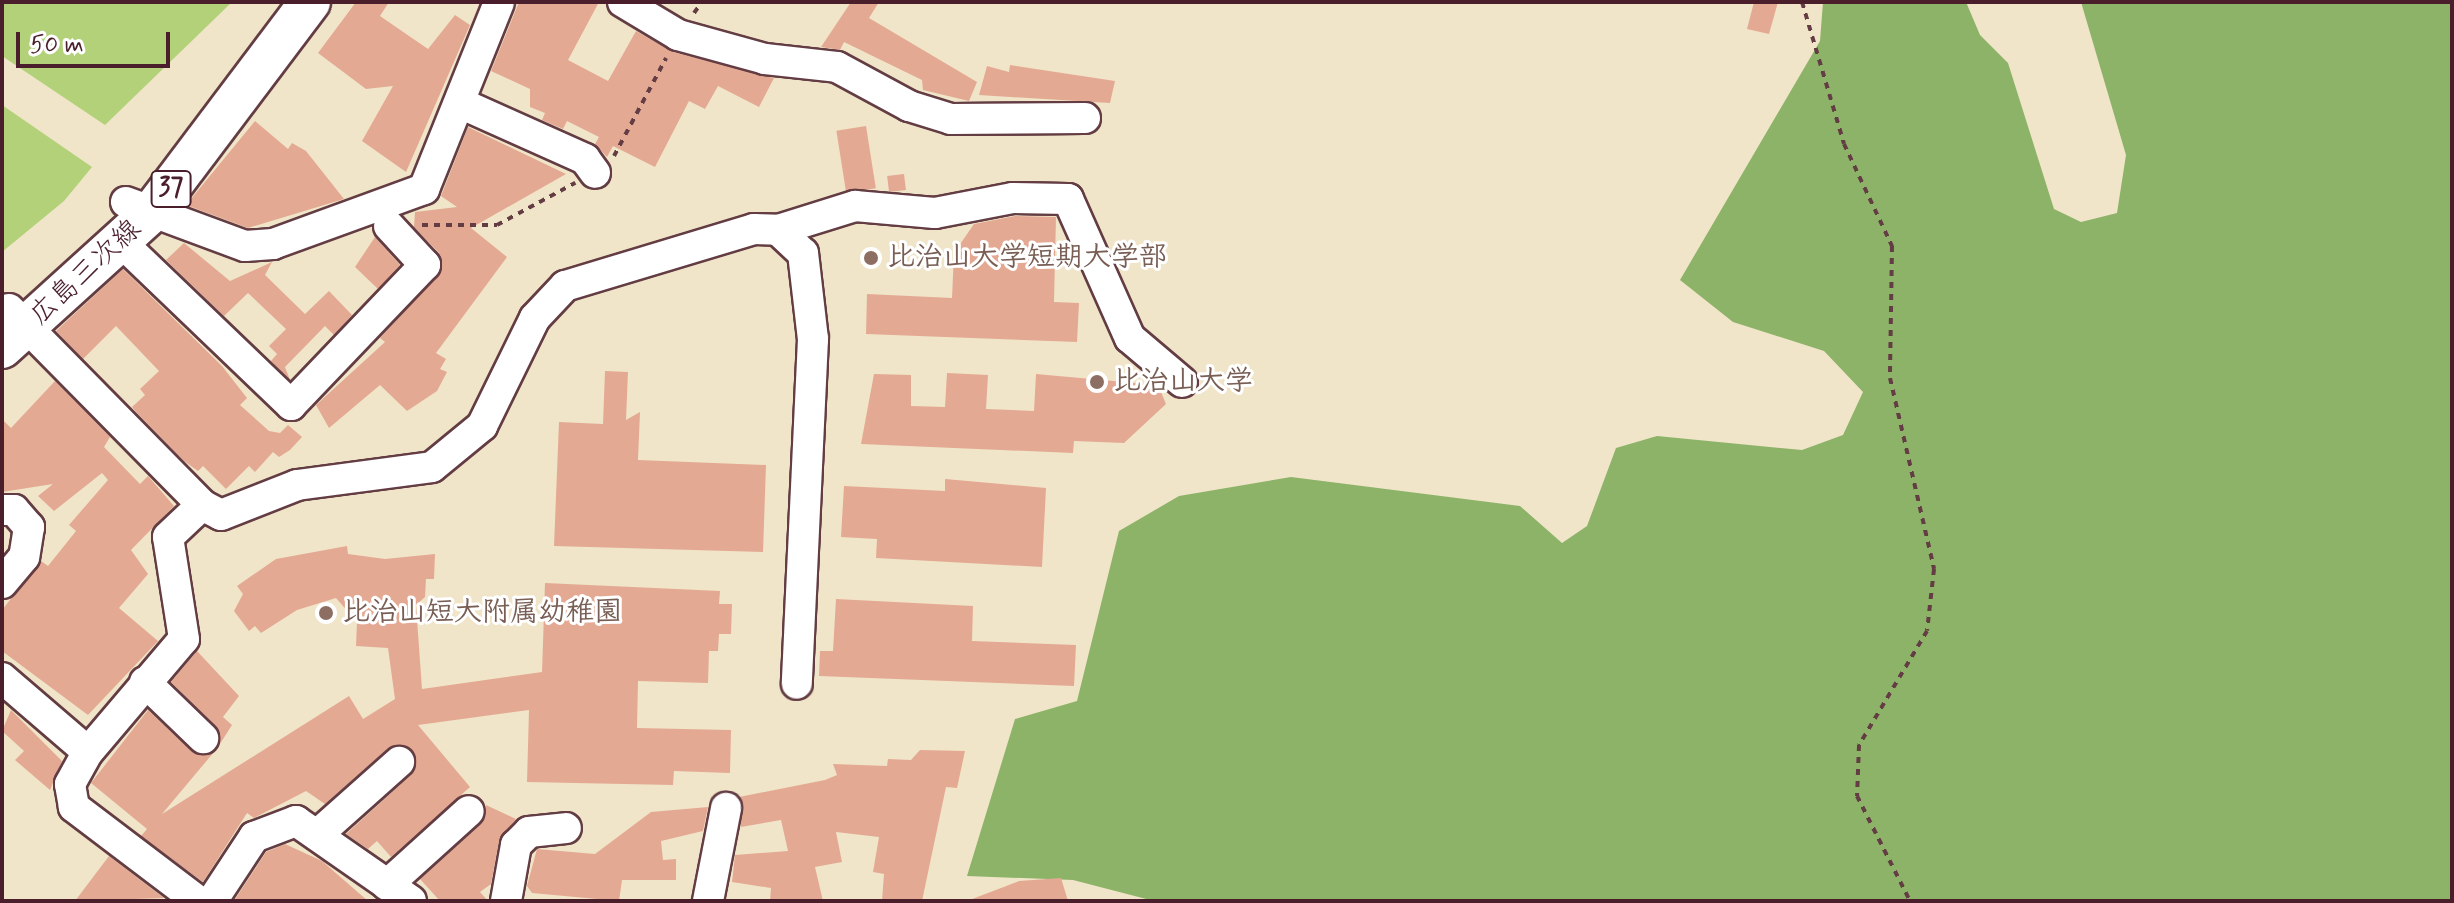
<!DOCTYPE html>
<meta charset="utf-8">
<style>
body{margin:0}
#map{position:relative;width:2454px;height:903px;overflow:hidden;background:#f0e5c9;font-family:Mynerve,"Klee One",sans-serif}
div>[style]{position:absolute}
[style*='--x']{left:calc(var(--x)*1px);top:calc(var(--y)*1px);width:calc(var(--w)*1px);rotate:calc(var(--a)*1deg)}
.green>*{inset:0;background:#b2d178}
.forest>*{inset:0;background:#8db368}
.building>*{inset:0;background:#e4a993;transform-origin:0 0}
.path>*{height:4px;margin-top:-2px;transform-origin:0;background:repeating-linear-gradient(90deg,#633d43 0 6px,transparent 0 12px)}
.roads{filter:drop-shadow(2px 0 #633d43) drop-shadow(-2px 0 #633d43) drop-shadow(0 2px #633d43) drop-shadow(0 -2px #633d43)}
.minor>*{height:30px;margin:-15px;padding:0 15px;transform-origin:15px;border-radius:15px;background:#fff}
.major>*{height:40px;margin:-20px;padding:0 20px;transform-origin:20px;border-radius:20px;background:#fff}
.dots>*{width:22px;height:22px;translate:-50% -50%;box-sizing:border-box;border:4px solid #fff;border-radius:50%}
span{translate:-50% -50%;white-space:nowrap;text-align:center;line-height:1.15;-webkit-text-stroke:6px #fff;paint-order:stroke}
.shield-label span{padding:2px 6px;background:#fff;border:2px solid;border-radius:6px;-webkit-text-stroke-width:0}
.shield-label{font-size:26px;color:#4a1f2b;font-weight:700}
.education-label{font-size:28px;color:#785e54;font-weight:700}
.left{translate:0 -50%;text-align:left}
.street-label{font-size:28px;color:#4a1f2b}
.frame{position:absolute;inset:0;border:4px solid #4a1f2b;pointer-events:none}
.scale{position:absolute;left:16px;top:32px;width:154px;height:36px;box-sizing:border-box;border:4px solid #4a1f2b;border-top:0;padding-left:10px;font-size:24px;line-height:28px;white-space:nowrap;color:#4a1f2b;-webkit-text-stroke:6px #fff;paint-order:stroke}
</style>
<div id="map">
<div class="green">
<div style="clip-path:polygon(2px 2px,232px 2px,105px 125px,2px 56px)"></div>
<div style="clip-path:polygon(2px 105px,92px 167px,64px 201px,2px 252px)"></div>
</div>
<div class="forest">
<div style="clip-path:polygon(1823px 2px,1966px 2px,1980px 35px,2008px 63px,2054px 209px,2081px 222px,2117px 213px,2126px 155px,2081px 2px,2452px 2px,2452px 901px,1154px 901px,1073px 880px,967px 876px,1015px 719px,1077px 701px,1119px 531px,1179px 496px,1291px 477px,1520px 506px,1562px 543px,1587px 526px,1616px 448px,1657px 436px,1802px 450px,1843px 435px,1863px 392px,1824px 351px,1733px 322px,1680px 280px,1820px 41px)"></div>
</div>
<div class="building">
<div style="clip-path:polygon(356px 2px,389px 2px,380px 16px,428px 49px,455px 15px,470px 25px,406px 172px,362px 141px,393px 86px,366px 89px,318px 53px)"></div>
<div style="clip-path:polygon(519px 2px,599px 2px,568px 60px,608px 81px,636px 31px,673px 52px,774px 78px,759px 107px,718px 86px,705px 109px,689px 101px,655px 167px,613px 146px,607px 157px,595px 144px,599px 137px,567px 121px,563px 129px,542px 120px,545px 113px,530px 107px,530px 89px,491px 71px)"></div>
<div style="clip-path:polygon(851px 2px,879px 2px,869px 18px,977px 82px,969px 101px,923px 90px,922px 80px,844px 42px,840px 50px,821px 47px)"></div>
<div style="clip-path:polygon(1754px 2px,1778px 2px,1769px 34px,1747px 29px)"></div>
<div style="clip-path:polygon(1010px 65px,1115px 81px,1110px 103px,979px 95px,987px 66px,1009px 72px)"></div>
<div style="clip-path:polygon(255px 121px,288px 149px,292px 143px,306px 151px,344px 199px,248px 228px,186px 205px)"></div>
<div style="left:866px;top:126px;width:63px;height:30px;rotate:81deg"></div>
<div style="clip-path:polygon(468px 127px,566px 174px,471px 228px,507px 257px,436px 353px,446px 359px,440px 369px,447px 372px,437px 391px,407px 411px,380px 385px,329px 428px,316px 405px,385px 342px,380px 338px,442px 270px,439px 253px,414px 227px,415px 212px,457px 207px,441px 196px)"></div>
<div style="left:904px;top:174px;width:16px;height:17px;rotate:83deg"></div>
<div style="clip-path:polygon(1015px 216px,1056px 217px,1054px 302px,1079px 303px,1077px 342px,866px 334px,867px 294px,952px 298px,954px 253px,974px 224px)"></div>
<div style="clip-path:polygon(375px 237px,400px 265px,378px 289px,355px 267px)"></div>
<div style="clip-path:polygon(184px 243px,230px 281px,272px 262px,265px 275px,305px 314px,329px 291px,352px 315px,334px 335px,325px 326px,285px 367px,290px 380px,271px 361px,277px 354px,269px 346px,286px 329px,248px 293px,224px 316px,166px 260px)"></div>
<div style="clip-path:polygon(123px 269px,222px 366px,247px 398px,240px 405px,269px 431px,280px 433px,288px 425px,302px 437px,290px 450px,279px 457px,273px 452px,255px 472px,249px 466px,226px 489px,203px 466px,198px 471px,184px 461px,136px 412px,132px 407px,145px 395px,140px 389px,159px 371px,116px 326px,83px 359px,56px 331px)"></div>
<div style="clip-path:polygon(605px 371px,628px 372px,626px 420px,640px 412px,638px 460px,766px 465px,763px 552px,554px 546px,559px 422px,603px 424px)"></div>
<div style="clip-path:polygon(947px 373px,988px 375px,986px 409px,1034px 411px,1036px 374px,1158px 385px,1166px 404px,1124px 443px,1074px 441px,1073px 453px,861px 444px,874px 374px,911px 375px,911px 406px,945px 407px)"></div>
<div style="clip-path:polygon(55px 381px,110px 437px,104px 447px,140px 484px,148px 476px,174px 506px,131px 550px,148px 574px,119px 608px,158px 641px,88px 715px,2px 651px,2px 610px,41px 561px,48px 566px,76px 531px,69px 525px,108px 480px,102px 473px,54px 511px,38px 496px,53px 484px,2px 492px,2px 419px,11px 428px)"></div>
<div style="clip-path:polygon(945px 479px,1046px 488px,1042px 567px,876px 558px,877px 539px,841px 537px,844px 486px,945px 491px)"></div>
<div style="clip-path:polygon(347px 546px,348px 554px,385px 559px,435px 554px,434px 579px,426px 579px,425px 597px,416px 605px,422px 689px,542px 672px,545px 583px,720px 591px,719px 604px,732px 604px,731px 634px,719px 634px,718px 651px,709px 651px,708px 683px,638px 681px,637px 728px,731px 730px,730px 773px,674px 771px,673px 785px,527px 782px,529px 710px,418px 725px,470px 787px,391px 857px,377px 841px,368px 849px,346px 834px,411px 775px,416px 758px,404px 745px,387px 749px,325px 804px,306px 791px,254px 818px,247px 813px,203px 882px,141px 836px,147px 829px,91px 783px,148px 710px,191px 751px,214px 752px,162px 814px,349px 696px,363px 719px,395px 699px,388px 648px,356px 646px,357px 622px,336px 598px,297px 610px,261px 633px,255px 626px,249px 631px,234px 611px,243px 594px,237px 586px,276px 559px)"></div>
<div style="clip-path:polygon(836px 599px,973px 606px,972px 641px,1076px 645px,1074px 686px,819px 676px,820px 651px,833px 651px)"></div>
<div style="clip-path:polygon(197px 651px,239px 696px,223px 717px,232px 725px,218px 747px,216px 726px,171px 682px)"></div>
<div style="clip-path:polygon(11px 710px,62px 761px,50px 790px,15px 760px,24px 751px,2px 731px)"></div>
<div style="clip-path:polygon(920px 750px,965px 751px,957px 788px,946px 787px,922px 901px,882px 901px,884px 874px,873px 872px,879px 837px,836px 832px,842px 862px,815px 867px,823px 901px,770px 901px,771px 888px,732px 882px,735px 855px,788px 851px,781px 820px,741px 827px,739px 797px,825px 780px,837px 775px,833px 764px,887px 766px,888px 759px,911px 760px)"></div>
<div style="clip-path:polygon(486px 805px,516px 819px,499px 841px,491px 884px,480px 892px,488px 901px,440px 901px,420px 879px,481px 824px)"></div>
<div style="clip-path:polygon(708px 807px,703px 831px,661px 841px,663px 860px,676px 859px,676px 880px,622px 880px,619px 901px,532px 893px,527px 886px,537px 849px,595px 854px,651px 812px)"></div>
<div style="clip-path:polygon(285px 844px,322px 861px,368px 901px,234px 901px,266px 852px)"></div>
<div style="clip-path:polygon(109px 856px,164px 898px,75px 901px)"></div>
<div style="clip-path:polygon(1061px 878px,1068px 901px,967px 901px,1019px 881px)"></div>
</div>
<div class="path">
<div style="--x:1802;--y:2;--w:148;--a:73.5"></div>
<div style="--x:1844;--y:144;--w:113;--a:64.8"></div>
<div style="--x:1892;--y:246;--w:132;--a:90.9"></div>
<div style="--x:1890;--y:378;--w:196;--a:77"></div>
<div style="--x:1934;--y:569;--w:62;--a:96.4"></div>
<div style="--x:1927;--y:631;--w:133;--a:120.8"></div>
<div style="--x:1859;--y:745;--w:51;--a:92.2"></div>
<div style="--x:1857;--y:796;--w:118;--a:63.2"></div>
<div style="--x:694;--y:13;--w:14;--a:-54"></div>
<div style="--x:614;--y:156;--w:111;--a:-62"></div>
<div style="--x:422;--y:225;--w:75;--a:0"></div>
<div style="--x:497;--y:225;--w:89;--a:-28.3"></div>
</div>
<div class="roads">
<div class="minor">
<div style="--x:623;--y:2;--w:64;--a:31"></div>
<div style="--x:678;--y:35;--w:90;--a:15.4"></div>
<div style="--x:765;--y:59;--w:72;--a:6.3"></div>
<div style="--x:837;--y:67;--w:82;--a:28.4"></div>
<div style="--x:909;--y:106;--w:44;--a:17.2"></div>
<div style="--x:951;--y:119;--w:134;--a:-0.4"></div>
<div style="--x:460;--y:103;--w:137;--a:24.1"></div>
<div style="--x:585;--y:159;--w:17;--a:54"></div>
<div style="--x:126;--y:202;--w:127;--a:20.3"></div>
<div style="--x:245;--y:246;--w:28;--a:-4"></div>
<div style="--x:273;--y:244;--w:161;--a:-20"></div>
<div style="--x:424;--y:189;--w:201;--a:-68.1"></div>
<div style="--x:778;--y:230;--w:81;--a:-17.3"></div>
<div style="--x:855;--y:206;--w:80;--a:5"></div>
<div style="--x:935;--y:213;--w:79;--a:-10.9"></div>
<div style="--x:1013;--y:198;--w:55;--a:1"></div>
<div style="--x:1068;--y:199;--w:152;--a:66"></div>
<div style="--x:1130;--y:338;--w:68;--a:40.2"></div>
<div style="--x:120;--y:241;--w:237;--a:43.8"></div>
<div style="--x:291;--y:405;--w:194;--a:-46.3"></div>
<div style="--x:425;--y:265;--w:53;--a:-132.7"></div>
<div style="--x:9;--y:309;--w:275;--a:45.4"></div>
<div style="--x:202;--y:505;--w:21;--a:28"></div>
<div style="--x:221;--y:515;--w:82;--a:-21.5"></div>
<div style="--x:297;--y:485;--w:136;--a:-7.6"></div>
<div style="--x:432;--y:467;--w:65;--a:-39.4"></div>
<div style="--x:482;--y:426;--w:120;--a:-63.9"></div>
<div style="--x:535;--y:318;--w:44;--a:-46.8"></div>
<div style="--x:565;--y:286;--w:197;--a:-16.8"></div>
<div style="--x:754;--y:229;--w:24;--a:2"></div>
<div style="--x:778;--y:230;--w:34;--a:43"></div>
<div style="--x:803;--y:253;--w:87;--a:83.4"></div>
<div style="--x:813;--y:339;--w:345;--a:92.7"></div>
<div style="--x:2;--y:510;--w:12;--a:0"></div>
<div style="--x:14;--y:510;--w:23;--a:49"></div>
<div style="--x:29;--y:527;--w:30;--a:99"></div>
<div style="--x:24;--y:557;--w:34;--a:130"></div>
<div style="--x:2;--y:678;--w:113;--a:40.7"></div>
<div style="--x:145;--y:682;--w:81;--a:44"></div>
<div style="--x:317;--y:835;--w:110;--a:-41.7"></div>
<div style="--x:387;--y:885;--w:110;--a:-42.1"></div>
<div style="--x:198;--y:901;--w:156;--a:-142.8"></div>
<div style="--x:74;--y:807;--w:23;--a:-100"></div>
<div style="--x:70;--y:784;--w:37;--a:-61"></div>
<div style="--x:88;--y:752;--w:148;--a:-49.7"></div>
<div style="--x:184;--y:639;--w:103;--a:-98.9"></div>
<div style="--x:168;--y:537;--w:47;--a:-43.3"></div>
<div style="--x:212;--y:901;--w:77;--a:-56.7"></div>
<div style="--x:254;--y:837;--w:45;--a:-20.9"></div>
<div style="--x:296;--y:821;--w:140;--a:34.8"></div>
<div style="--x:506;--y:901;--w:57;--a:-79.9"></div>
<div style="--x:516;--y:845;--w:18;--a:-45"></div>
<div style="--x:529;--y:832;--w:37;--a:-6"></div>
<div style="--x:708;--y:901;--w:95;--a:-79"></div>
</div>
<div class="major">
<div style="--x:2;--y:348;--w:201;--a:-42.2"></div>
<div style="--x:151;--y:213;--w:264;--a:-53"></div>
</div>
</div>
<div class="dots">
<div style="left:871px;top:258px;background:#8d6e63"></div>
<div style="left:1097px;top:382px;background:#8d6e63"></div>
<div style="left:326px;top:613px;background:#8d6e63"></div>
</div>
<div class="shield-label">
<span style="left:171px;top:189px">37</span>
</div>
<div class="education-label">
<span class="left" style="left:887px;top:258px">比治山大学短期大学部</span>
<span class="left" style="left:1113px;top:382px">比治山大学</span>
<span class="left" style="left:342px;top:613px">比治山短大附属幼稚園</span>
</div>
<div class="street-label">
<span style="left:86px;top:273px;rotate:-43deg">広島三次線</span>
</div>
<div class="frame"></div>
<div class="scale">50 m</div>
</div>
